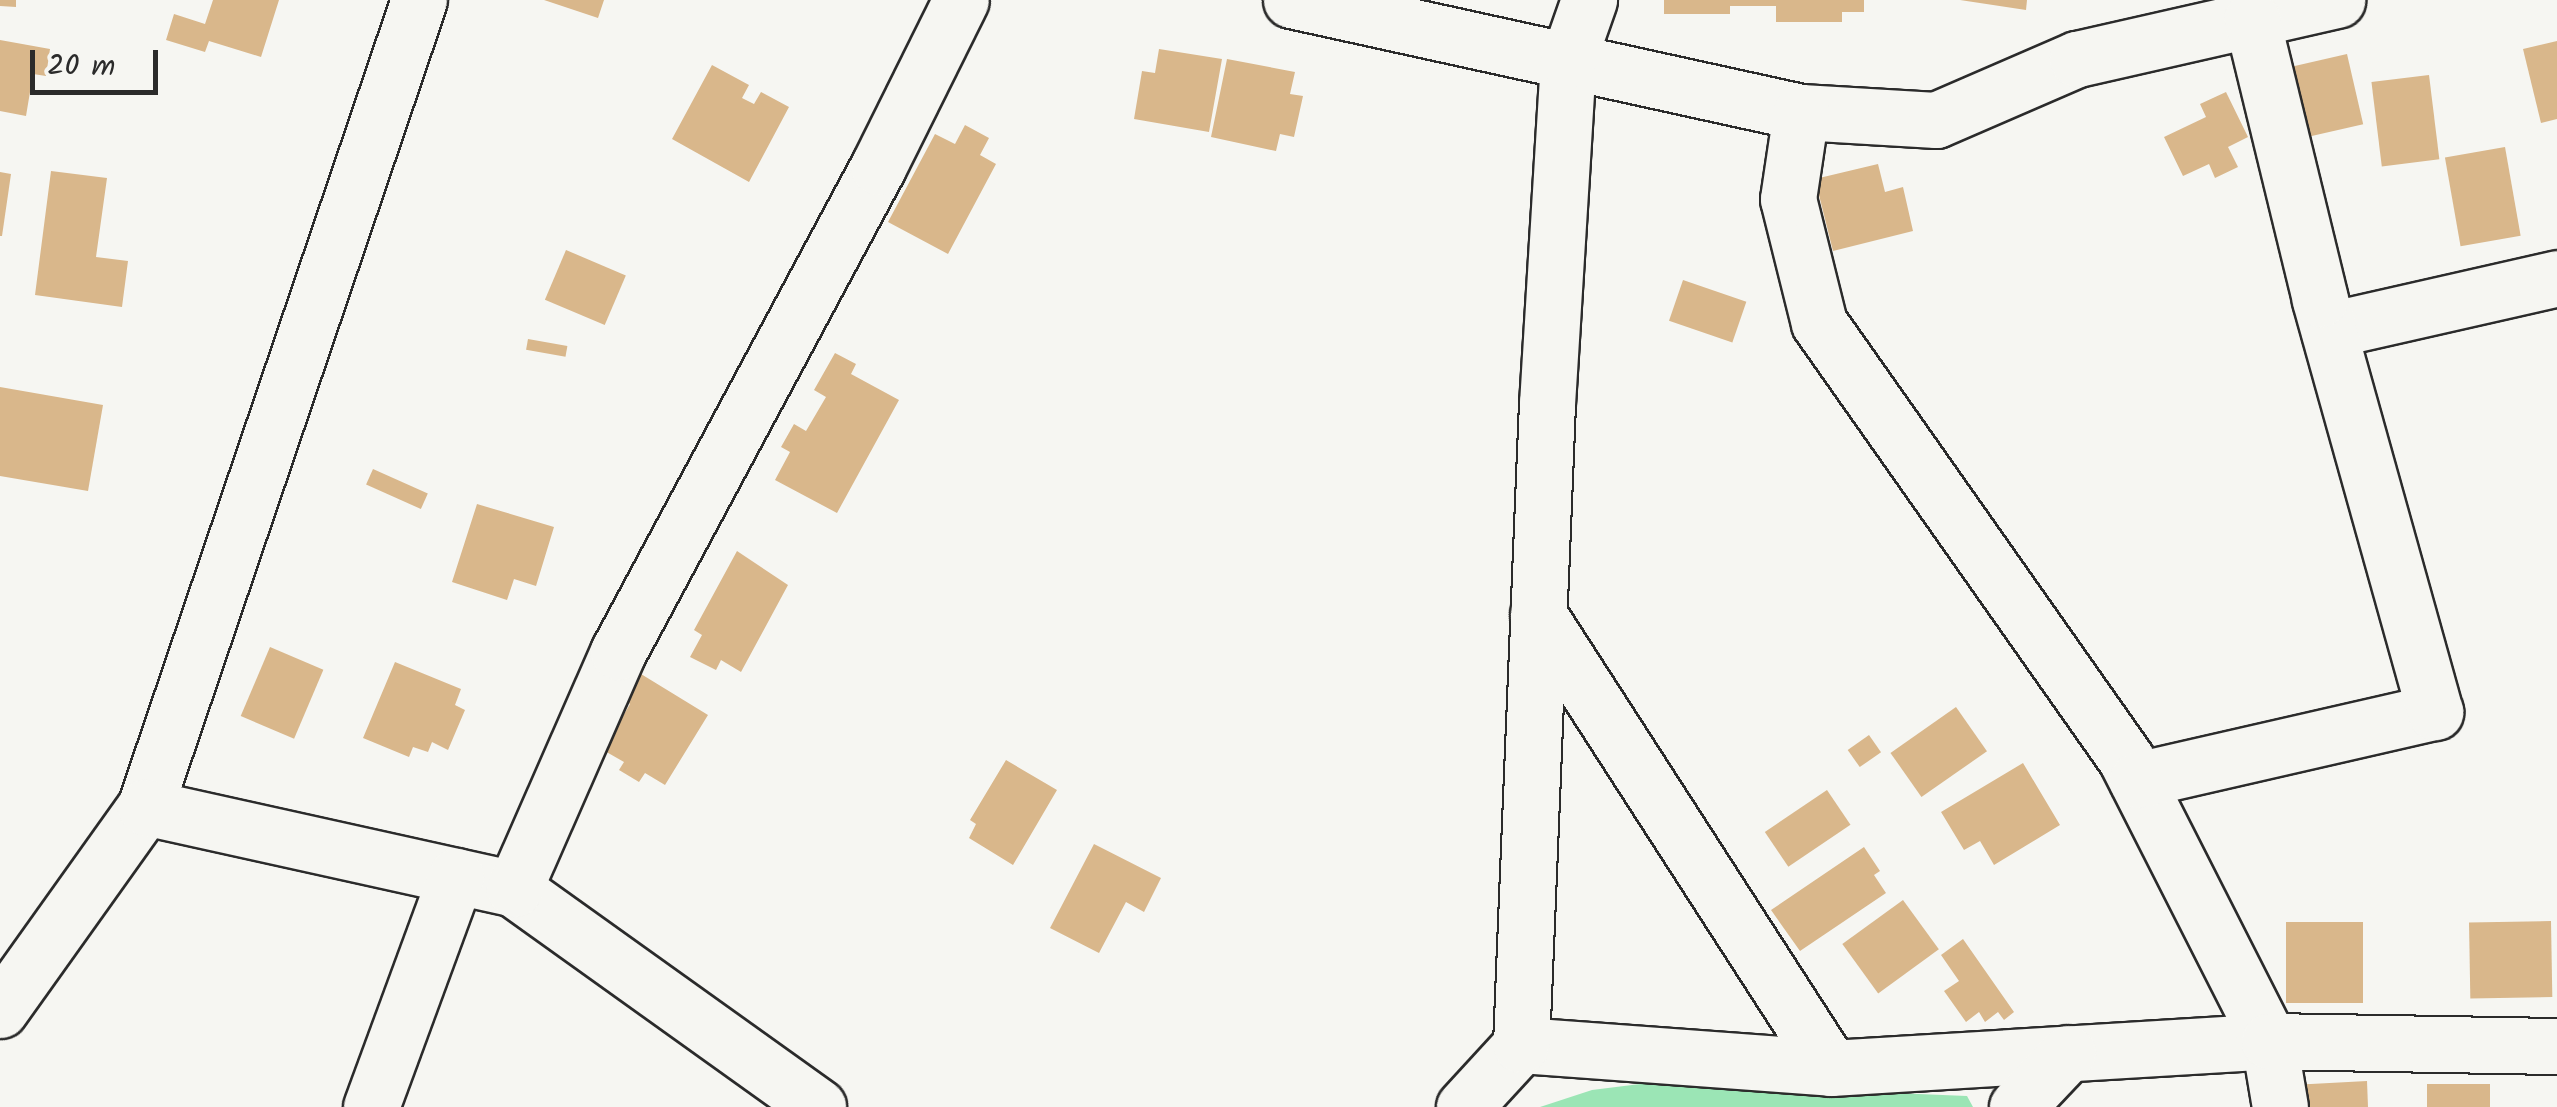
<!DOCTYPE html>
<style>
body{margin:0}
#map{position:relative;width:2557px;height:1107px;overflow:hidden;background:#f6f6f2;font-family:Kalam,sans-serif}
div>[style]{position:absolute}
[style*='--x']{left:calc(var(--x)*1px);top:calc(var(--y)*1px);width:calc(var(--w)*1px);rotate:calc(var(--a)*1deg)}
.green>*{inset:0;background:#9be5b5}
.building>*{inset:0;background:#d9b78b;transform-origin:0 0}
.roads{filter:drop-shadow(2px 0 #2b2b2b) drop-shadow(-2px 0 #2b2b2b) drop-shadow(0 2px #2b2b2b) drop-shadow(0 -2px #2b2b2b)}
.minor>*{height:55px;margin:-27.5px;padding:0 27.5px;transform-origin:27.5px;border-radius:27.5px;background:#f6f6f2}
span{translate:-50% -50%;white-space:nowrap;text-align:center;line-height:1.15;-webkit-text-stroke:10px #f6f6f2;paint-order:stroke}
.scale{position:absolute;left:30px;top:50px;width:128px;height:45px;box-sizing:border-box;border:5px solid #2b2b2b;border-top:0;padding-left:12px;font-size:30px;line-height:35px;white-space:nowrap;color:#2b2b2b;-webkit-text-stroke:8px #f6f6f2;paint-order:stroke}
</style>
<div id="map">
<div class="green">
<div style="clip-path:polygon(1648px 1083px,1967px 1096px,1973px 1107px,1540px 1107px,1592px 1090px)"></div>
</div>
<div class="building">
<div style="clip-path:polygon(0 0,16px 0,16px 7px,0 6px)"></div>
<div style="clip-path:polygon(213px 0,279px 0,261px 57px,209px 41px,205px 52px,166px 40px,174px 14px,205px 24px)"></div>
<div style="clip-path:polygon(544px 0,604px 0,598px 18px)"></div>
<div style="clip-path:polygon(1664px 0,1864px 0,1864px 12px,1842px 12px,1842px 22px,1776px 22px,1776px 6px,1730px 6px,1730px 14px,1664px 14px)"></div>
<div style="clip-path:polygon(1960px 0,2027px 0,2026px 10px)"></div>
<div style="clip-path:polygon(0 40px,50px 49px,46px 76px,33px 74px,26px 116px,0 111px)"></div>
<div style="clip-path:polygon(2557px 41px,2557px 119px,2541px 123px,2523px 49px)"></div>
<div style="clip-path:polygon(1159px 49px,1222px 59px,1209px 132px,1134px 119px,1142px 71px,1155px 73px)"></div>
<div style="left:2347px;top:54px;width:72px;height:72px;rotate:77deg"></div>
<div style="clip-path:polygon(1227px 59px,1295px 72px,1290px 94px,1303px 96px,1294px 137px,1280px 134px,1276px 151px,1211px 137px)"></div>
<div style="clip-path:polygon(712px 65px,749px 85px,742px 98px,754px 104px,761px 92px,789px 107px,749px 182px,672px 139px)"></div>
<div style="left:2429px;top:75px;width:85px;height:58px;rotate:83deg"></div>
<div style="clip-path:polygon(2226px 92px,2248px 137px,2228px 147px,2238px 167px,2215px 178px,2209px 164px,2183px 176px,2164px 137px,2206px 117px,2200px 104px)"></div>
<div style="clip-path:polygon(965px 125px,989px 138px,980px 155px,996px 164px,948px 254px,888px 222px,935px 134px,955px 144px)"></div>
<div style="left:2505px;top:147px;width:90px;height:61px;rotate:80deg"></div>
<div style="clip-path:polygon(1878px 164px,1885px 192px,1903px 187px,1913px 231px,1833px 251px,1815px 179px)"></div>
<div style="clip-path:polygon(51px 171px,107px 178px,96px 257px,128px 261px,122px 307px,35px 295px)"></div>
<div style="clip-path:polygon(0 172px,11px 174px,2px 236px,0 236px)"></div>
<div style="left:566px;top:250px;width:65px;height:54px;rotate:23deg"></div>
<div style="left:1683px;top:280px;width:67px;height:43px;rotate:19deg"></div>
<div style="left:528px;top:339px;width:40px;height:11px;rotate:10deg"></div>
<div style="clip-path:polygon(835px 353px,856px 364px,851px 374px,899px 400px,837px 513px,775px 480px,790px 452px,781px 447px,794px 424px,806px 431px,826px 397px,814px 390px)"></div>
<div style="clip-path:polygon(0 387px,103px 405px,88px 491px,0 476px)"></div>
<div style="left:373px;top:469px;width:60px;height:17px;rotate:24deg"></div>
<div style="clip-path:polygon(477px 504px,554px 527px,536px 586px,514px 579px,507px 600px,452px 582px)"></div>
<div style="clip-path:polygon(737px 551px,788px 585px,741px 672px,721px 660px,716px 670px,690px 657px,702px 635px,694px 630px)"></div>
<div style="left:270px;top:647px;width:58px;height:75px;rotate:23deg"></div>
<div style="clip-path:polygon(395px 662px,461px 689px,455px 705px,465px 710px,448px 750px,432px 742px,428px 752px,413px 747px,409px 757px,363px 738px)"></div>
<div style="clip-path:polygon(641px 674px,708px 715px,665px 785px,645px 773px,639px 782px,619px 770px,624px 762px,603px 750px,630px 704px,625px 700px)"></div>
<div style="left:1956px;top:707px;width:54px;height:80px;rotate:55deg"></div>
<div style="left:1869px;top:735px;width:21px;height:26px;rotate:55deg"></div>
<div style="clip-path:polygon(1006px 760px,1057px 790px,1013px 865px,969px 838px,976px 824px,970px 820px)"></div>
<div style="clip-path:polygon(2023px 763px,2060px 825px,1994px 865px,1980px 841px,1964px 850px,1941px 812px)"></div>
<div style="left:1827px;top:790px;width:42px;height:75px;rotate:56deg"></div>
<div style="clip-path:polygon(1094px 844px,1161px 878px,1144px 912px,1126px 902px,1099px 953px,1050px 928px)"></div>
<div style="clip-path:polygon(1864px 847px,1880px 871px,1874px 875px,1886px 893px,1800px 951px,1771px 910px)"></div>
<div style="left:1903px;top:900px;width:61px;height:75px;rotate:54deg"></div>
<div style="left:2551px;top:921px;width:76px;height:82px;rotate:89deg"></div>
<div style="left:2286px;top:922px;width:77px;height:81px"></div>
<div style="clip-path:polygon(1963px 939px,2014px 1012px,2004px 1020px,1998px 1012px,1985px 1022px,1979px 1012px,1966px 1022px,1944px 991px,1959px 981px,1941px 955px)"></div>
<div style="clip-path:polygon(2367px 1081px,2368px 1107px,2293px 1107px,2292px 1085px)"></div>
<div style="left:2490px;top:1084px;width:23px;height:63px;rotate:90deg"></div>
</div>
<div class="roads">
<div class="minor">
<div style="--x:1291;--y:0;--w:522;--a:12.39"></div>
<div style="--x:1801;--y:112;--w:135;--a:3.4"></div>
<div style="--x:1936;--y:120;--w:154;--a:-23.4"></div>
<div style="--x:2077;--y:59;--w:267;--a:-12.8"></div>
<div style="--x:2329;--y:330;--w:234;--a:-12.8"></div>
<div style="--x:1538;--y:614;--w:540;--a:57.16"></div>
<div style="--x:1831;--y:1068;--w:439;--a:-3.5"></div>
<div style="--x:2269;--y:1041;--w:316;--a:-116.9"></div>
<div style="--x:2126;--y:759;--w:533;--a:-125.15"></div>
<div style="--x:1819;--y:323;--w:128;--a:-104"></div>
<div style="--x:1788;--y:199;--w:88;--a:-81.5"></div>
<div style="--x:2137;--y:780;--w:306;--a:-12.9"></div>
<div style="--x:2435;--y:712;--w:429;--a:-105.6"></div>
<div style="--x:2320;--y:299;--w:288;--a:-103.7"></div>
<div style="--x:145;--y:807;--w:852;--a:-71.25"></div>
<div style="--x:514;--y:889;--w:374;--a:35.6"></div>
<div style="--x:0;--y:1010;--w:249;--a:-54.5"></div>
<div style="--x:145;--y:807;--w:378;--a:12.5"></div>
<div style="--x:514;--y:889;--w:259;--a:-66.3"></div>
<div style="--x:618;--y:652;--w:550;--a:-61.81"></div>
<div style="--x:878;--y:167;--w:186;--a:-63.6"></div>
<div style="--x:1521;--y:1045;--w:311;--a:4.2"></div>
<div style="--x:371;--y:1107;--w:246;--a:-69.8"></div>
<div style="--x:1464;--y:1107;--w:84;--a:-47.4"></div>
<div style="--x:1521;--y:1045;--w:642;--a:-87.68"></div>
<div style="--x:1547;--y:404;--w:345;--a:-86.5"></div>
<div style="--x:1568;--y:60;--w:64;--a:-70.7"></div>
<div style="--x:2017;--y:1107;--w:74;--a:-46.6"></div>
<div style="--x:2280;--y:1107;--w:67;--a:-99.5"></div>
<div style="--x:2269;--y:1041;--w:288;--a:1"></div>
</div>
</div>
<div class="scale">20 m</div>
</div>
